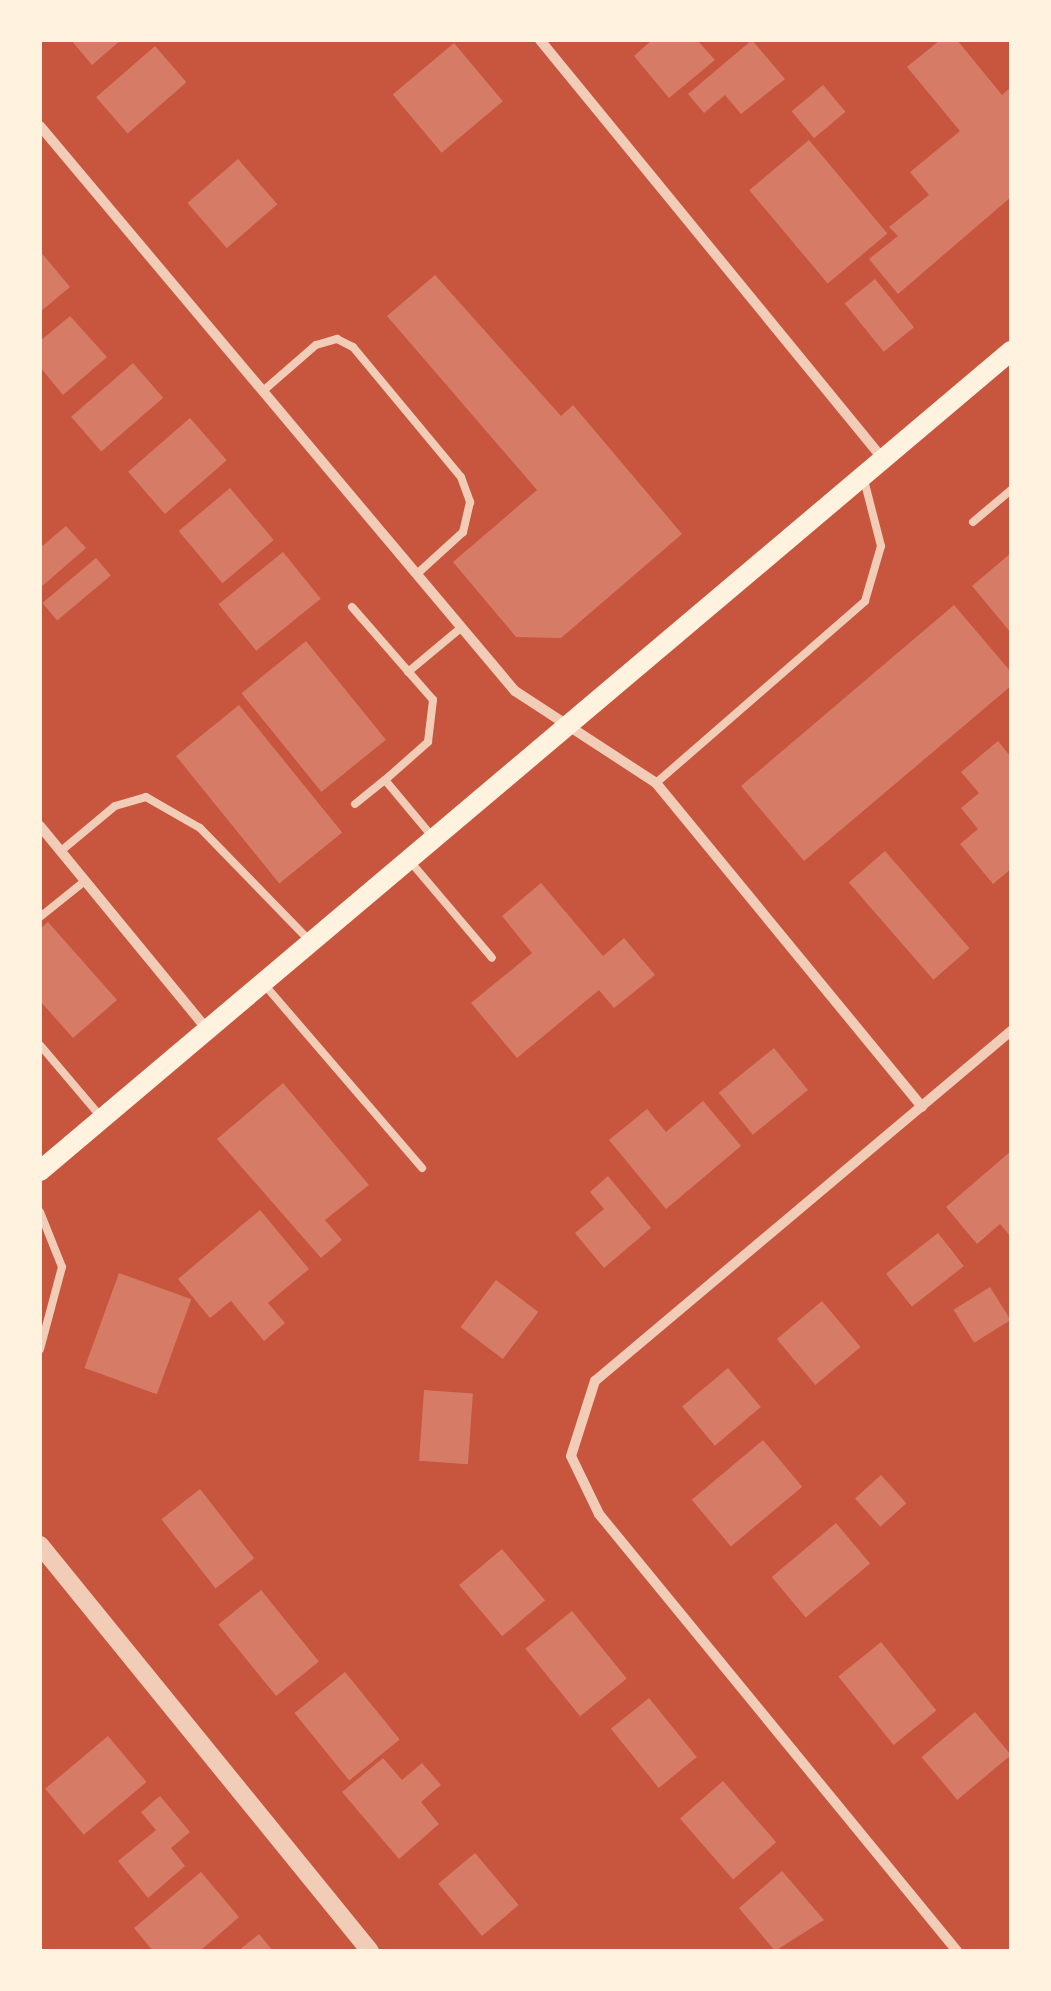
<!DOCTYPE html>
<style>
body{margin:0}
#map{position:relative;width:1051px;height:1991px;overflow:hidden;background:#c8553d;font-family:Commissioner,sans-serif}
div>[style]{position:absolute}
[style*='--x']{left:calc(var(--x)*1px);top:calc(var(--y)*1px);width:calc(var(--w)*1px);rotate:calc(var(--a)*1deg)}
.building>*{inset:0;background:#d67c66;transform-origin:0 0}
.service>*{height:8px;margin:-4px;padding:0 4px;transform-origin:4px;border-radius:4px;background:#f1ccb7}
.minor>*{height:10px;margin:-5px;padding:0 5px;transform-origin:5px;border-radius:5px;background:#f1ccb7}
.tertiary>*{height:18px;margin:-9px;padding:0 9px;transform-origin:9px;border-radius:9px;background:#f1ccb7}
.secondary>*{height:20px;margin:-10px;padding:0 10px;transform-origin:10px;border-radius:10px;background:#fff3e0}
span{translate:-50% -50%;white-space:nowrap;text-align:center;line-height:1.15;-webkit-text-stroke:8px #fff3e0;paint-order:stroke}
.frame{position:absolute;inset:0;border:42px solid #fff3e0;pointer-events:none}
</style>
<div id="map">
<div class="building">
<div style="clip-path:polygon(71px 40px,121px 40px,92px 65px)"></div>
<div style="clip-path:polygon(652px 40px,697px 40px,715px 60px,669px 98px,634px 56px)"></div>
<div style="clip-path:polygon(752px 40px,785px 79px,741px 114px,725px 95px,704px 113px,688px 94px)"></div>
<div style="clip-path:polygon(940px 40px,957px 40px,1002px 95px,1011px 87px,1011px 197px,898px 294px,869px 259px,898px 236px,889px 227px,929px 195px,910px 172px,960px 131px,907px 67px)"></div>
<div style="left:454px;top:43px;width:76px;height:80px;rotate:50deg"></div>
<div style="left:155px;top:46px;width:48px;height:78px;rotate:49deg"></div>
<div style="left:823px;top:85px;width:35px;height:41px;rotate:50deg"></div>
<div style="left:809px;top:140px;width:122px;height:78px;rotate:50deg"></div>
<div style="left:238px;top:159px;width:60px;height:67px;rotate:49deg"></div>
<div style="clip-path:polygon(40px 251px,70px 287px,40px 312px)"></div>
<div style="clip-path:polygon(435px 275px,561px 416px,573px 405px,682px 534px,561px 638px,516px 637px,453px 562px,537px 490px,387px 316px)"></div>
<div style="left:875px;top:279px;width:62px;height:39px;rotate:51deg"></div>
<div style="clip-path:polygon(70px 316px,107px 357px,63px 395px,40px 367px,40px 341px)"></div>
<div style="left:133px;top:363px;width:46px;height:82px;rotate:49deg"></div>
<div style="left:190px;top:418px;width:56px;height:82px;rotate:49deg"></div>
<div style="left:230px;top:488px;width:68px;height:67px;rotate:50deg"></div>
<div style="clip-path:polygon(66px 526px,86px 548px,40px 588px,40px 548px)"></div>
<div style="left:283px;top:552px;width:60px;height:83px;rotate:51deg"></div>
<div style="clip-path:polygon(1011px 553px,1011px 633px,972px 586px)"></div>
<div style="left:96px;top:558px;width:23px;height:70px;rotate:50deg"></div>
<div style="clip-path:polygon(954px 605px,1011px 672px,1011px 686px,804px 861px,741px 786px)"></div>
<div style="left:306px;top:641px;width:127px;height:83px;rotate:51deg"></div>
<div style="left:239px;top:705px;width:164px;height:81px;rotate:51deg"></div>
<div style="clip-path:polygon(998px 741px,1011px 757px,1011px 869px,993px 884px,960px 844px,978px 829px,961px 808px,979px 793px,961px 772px)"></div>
<div style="left:885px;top:851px;width:129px;height:48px;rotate:49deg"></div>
<div style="clip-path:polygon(541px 883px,603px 956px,624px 938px,655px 975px,614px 1008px,599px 990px,517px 1058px,471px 1003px,532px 953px,502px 916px)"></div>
<div style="clip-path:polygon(48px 922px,117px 1000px,73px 1038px,40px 1001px,40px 929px)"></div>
<div style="left:774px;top:1048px;width:54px;height:71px;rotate:51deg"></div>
<div style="clip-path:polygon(283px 1083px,369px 1185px,325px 1220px,342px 1240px,321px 1258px,217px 1139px)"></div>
<div style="clip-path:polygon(703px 1101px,741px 1146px,666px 1209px,609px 1140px,647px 1109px,666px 1132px)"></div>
<div style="clip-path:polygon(1011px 1151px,1011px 1237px,1000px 1224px,977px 1244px,946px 1207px)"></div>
<div style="clip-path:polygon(608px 1176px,651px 1228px,604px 1268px,575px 1233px,604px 1209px,590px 1192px)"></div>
<div style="clip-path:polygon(260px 1210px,309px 1269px,268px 1303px,285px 1323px,264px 1341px,231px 1301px,210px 1318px,178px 1279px)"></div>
<div style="left:938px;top:1233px;width:42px;height:66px;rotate:52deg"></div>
<div style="left:119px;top:1273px;width:77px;height:101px;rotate:20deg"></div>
<div style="left:496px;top:1280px;width:53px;height:59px;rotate:37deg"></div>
<div style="left:990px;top:1287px;width:39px;height:43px;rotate:58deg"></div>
<div style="left:822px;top:1301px;width:60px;height:59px;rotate:50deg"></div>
<div style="left:728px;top:1368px;width:51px;height:60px;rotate:50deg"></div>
<div style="left:424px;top:1390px;width:49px;height:71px;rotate:4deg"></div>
<div style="left:763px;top:1440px;width:61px;height:93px;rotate:50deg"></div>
<div style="left:881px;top:1475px;width:38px;height:35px;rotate:48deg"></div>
<div style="left:200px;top:1489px;width:88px;height:49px;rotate:52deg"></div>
<div style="left:836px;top:1523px;width:53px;height:84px;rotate:50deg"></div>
<div style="left:502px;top:1549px;width:67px;height:56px;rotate:50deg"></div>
<div style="left:261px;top:1590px;width:92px;height:55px;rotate:51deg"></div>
<div style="left:572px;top:1611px;width:87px;height:60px;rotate:51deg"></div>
<div style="left:881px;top:1642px;width:88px;height:55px;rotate:51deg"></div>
<div style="left:345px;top:1672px;width:87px;height:65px;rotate:51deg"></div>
<div style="left:649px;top:1698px;width:76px;height:49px;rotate:51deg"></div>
<div style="left:975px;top:1712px;width:56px;height:70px;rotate:50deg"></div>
<div style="left:108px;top:1736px;width:60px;height:82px;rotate:50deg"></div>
<div style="clip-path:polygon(383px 1758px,402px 1780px,422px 1763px,441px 1785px,421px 1802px,439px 1824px,399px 1859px,342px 1792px)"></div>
<div style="left:723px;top:1781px;width:81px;height:57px;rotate:49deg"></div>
<div style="clip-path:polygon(160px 1796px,190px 1832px,171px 1848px,185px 1866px,148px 1898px,118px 1861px,156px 1830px,141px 1812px)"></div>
<div style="left:475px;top:1853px;width:68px;height:48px;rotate:50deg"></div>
<div style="clip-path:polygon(782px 1871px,824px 1920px,775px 1951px,739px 1908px)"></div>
<div style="clip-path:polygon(201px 1872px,239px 1917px,200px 1951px,153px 1951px,134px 1928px)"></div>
<div style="clip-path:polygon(259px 1934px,273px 1951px,238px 1951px)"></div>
</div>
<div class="service">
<div style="--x:263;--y:391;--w:70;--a:-41"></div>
<div style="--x:316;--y:345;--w:22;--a:-16"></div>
<div style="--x:337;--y:339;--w:18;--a:27"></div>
<div style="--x:353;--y:347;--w:169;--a:50.3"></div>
<div style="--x:461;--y:477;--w:27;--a:70"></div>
<div style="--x:470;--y:502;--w:31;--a:103"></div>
<div style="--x:463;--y:532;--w:62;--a:137.6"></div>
<div style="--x:973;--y:522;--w:50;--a:-40.1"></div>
<div style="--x:352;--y:607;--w:123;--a:48.9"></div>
<div style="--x:433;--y:700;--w:42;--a:96.8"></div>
<div style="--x:428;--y:742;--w:57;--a:138.5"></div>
<div style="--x:385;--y:780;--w:72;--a:50.1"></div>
<div style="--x:408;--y:672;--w:70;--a:-39.8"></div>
<div style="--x:656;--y:783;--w:277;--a:-41"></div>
<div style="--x:865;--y:601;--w:57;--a:-73.8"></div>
<div style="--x:881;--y:546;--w:68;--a:-104.4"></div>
<div style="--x:355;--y:804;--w:38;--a:-39"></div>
<div style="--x:61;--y:851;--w:70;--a:-39.8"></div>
<div style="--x:115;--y:806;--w:32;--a:-16"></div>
<div style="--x:146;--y:797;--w:62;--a:29.9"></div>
<div style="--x:200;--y:828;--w:155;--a:45.8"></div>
<div style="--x:409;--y:860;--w:128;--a:49.7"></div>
<div style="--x:40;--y:917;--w:58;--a:-38.7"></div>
<div style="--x:263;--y:983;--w:244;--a:49.3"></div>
<div style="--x:40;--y:1045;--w:96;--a:49.7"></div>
<div style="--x:40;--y:1212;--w:59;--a:68.2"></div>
<div style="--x:62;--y:1267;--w:85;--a:105"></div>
</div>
<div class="minor">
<div style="--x:540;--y:40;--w:541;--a:50.7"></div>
<div style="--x:40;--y:126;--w:738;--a:49.95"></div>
<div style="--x:515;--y:691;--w:168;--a:33.1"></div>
<div style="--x:656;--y:783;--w:419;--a:50.6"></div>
<div style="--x:40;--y:826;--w:263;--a:50.6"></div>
<div style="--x:957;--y:1951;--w:565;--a:-129.33"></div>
<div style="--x:599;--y:1514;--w:64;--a:-115.8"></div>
<div style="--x:571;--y:1456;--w:79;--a:-72.3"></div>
<div style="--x:595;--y:1381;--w:544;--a:-40.08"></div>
</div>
<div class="tertiary">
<div style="--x:40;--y:1545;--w:523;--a:50.9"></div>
</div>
<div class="secondary">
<div style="--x:40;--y:1171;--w:1271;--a:-40.18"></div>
</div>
<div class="frame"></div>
</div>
